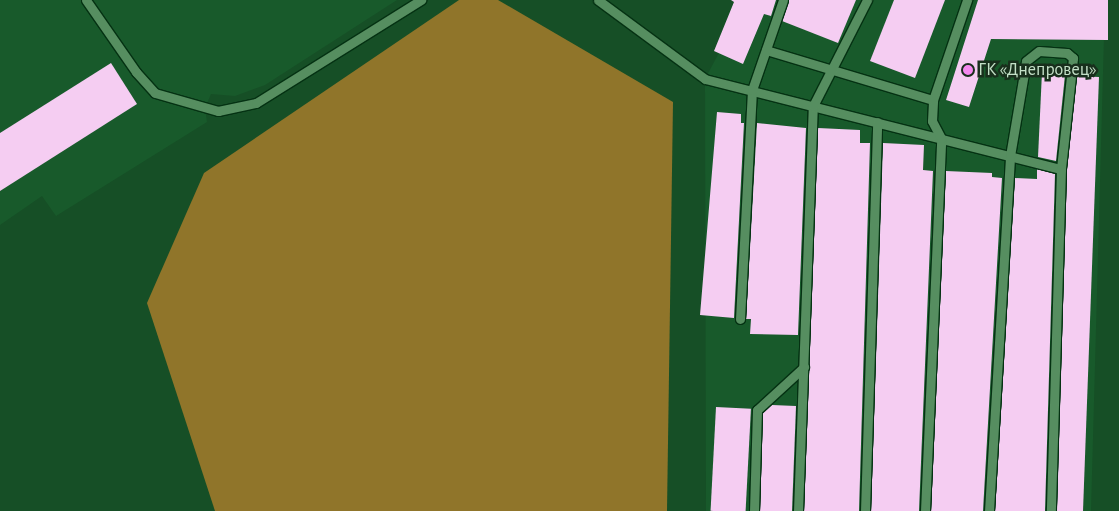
<!DOCTYPE html>
<meta charset="utf-8">
<style>
body{margin:0}
#map{position:relative;width:1119px;height:511px;overflow:hidden;background:#164f26;font-family:"Alegreya Sans",sans-serif}
div>[style]{position:absolute}
[style*='--x']{left:calc(var(--x)*1px);top:calc(var(--y)*1px);width:calc(var(--w)*1px);rotate:calc(var(--a)*1deg)}
.built>*{inset:0;background:#185a2b}
.forest>*{inset:0;background:#90752a}
.building>*{inset:0;background:#f5cdf2;transform-origin:0 0}
.roads{filter:drop-shadow(1px 0 #053213) drop-shadow(-1px 0 #053213) drop-shadow(0 1px #053213) drop-shadow(0 -1px #053213)}
.lane>*{height:9px;margin:-4.5px;padding:0 4.5px;transform-origin:4.5px;border-radius:4.5px;background:#568e60}
.dots>*{width:14px;height:14px;translate:-50% -50%;box-sizing:border-box;border:2px solid #182f1c;border-radius:50%}
span{translate:-50% -50%;white-space:nowrap;text-align:center;line-height:1.15;-webkit-text-stroke:5px #182f1c;paint-order:stroke}
.poi-label{font-size:18px;color:#c3e0c7}
.left{translate:0 -50%;text-align:left}
</style>
<div id="map">
<div class="built">
<div style="clip-path:polygon(0 0,397px 0,265px 85px,235px 96px,211px 94px,205px 108px,207px 122px,56px 216px,42px 196px,0 225px)"></div>
<div style="clip-path:polygon(747px 0,1105px 0,1091px 511px,706px 511px,705px 79px)"></div>
</div>
<div class="forest">
<div style="clip-path:polygon(459px 0,498px 0,673px 102px,667px 511px,215px 511px,147px 303px,204px 173px)"></div>
</div>
<div class="building">
<div style="clip-path:polygon(731px 0,776px 0,771px 16px,764px 14px,743px 64px,714px 51px,734px 2px)"></div>
<div style="clip-path:polygon(789px 0,856px 0,838px 43px,782px 21px)"></div>
<div style="clip-path:polygon(894px 0,945px 0,915px 78px,870px 61px)"></div>
<div style="clip-path:polygon(978px 0,1108px 0,1108px 40px,991px 39px,969px 107px,946px 100px)"></div>
<div style="clip-path:polygon(111px 63px,137px 104px,0 191px,0 133px)"></div>
<div style="clip-path:polygon(1042px 72px,1065px 75px,1056px 161px,1038px 157px)"></div>
<div style="clip-path:polygon(1077px 76px,1099px 77px,1083px 511px,1057px 511px,1067px 169px)"></div>
<div style="clip-path:polygon(717px 112px,741px 114px,741px 123px,744px 123px,734px 318px,700px 315px)"></div>
<div style="clip-path:polygon(757px 123px,806px 128px,798px 335px,750px 334px,751px 319px,746px 319px)"></div>
<div style="clip-path:polygon(818px 128px,860px 130px,860px 143px,870px 143px,859px 511px,804px 511px)"></div>
<div style="clip-path:polygon(883px 143px,924px 145px,923px 170px,933px 171px,919px 511px,871px 511px)"></div>
<div style="clip-path:polygon(1037px 169px,1055px 174px,1045px 511px,995px 511px,1015px 178px,1037px 179px)"></div>
<div style="clip-path:polygon(946px 171px,992px 173px,992px 177px,1002px 178px,983px 511px,931px 511px)"></div>
<div style="clip-path:polygon(772px 405px,796px 406px,792px 511px,760px 511px,763px 413px)"></div>
<div style="left:716px;top:407px;width:35px;height:104px;rotate:3deg"></div>
</div>
<div class="roads">
<div class="lane">
<div style="--x:86;--y:0;--w:88;--a:55.2"></div>
<div style="--x:136;--y:72;--w:28;--a:48"></div>
<div style="--x:155;--y:93;--w:66;--a:15.9"></div>
<div style="--x:218;--y:111;--w:39;--a:-12"></div>
<div style="--x:256;--y:103;--w:195;--a:-32"></div>
<div style="--x:598;--y:0;--w:133;--a:36.4"></div>
<div style="--x:705;--y:79;--w:367;--a:14.2"></div>
<div style="--x:766;--y:50;--w:174;--a:16.7"></div>
<div style="--x:740;--y:319;--w:229;--a:-87"></div>
<div style="--x:752;--y:90;--w:95;--a:-71"></div>
<div style="--x:754;--y:511;--w:101;--a:-88.3"></div>
<div style="--x:757;--y:410;--w:64;--a:-42.5"></div>
<div style="--x:798;--y:511;--w:405;--a:-87.9"></div>
<div style="--x:813;--y:106;--w:119;--a:-63"></div>
<div style="--x:865;--y:511;--w:389;--a:-88.2"></div>
<div style="--x:925;--y:511;--w:373;--a:-87.5"></div>
<div style="--x:941;--y:138;--w:19;--a:-118"></div>
<div style="--x:932;--y:121;--w:21;--a:-87"></div>
<div style="--x:933;--y:100;--w:106;--a:-71.2"></div>
<div style="--x:989;--y:511;--w:356;--a:-86.6"></div>
<div style="--x:1010;--y:156;--w:96;--a:-80.4"></div>
<div style="--x:1026;--y:61;--w:16;--a:-38"></div>
<div style="--x:1039;--y:51;--w:28;--a:4"></div>
<div style="--x:1067;--y:53;--w:8;--a:40"></div>
<div style="--x:1073;--y:58;--w:112;--a:96.2"></div>
<div style="--x:1061;--y:169;--w:342;--a:91.7"></div>
</div>
</div>
<div class="dots">
<div style="left:968px;top:70px;background:#f589ef"></div>
</div>
<div class="poi-label">
<span class="left" style="left:978px;top:70px">ГК «Днепровец»</span>
</div>
</div>
